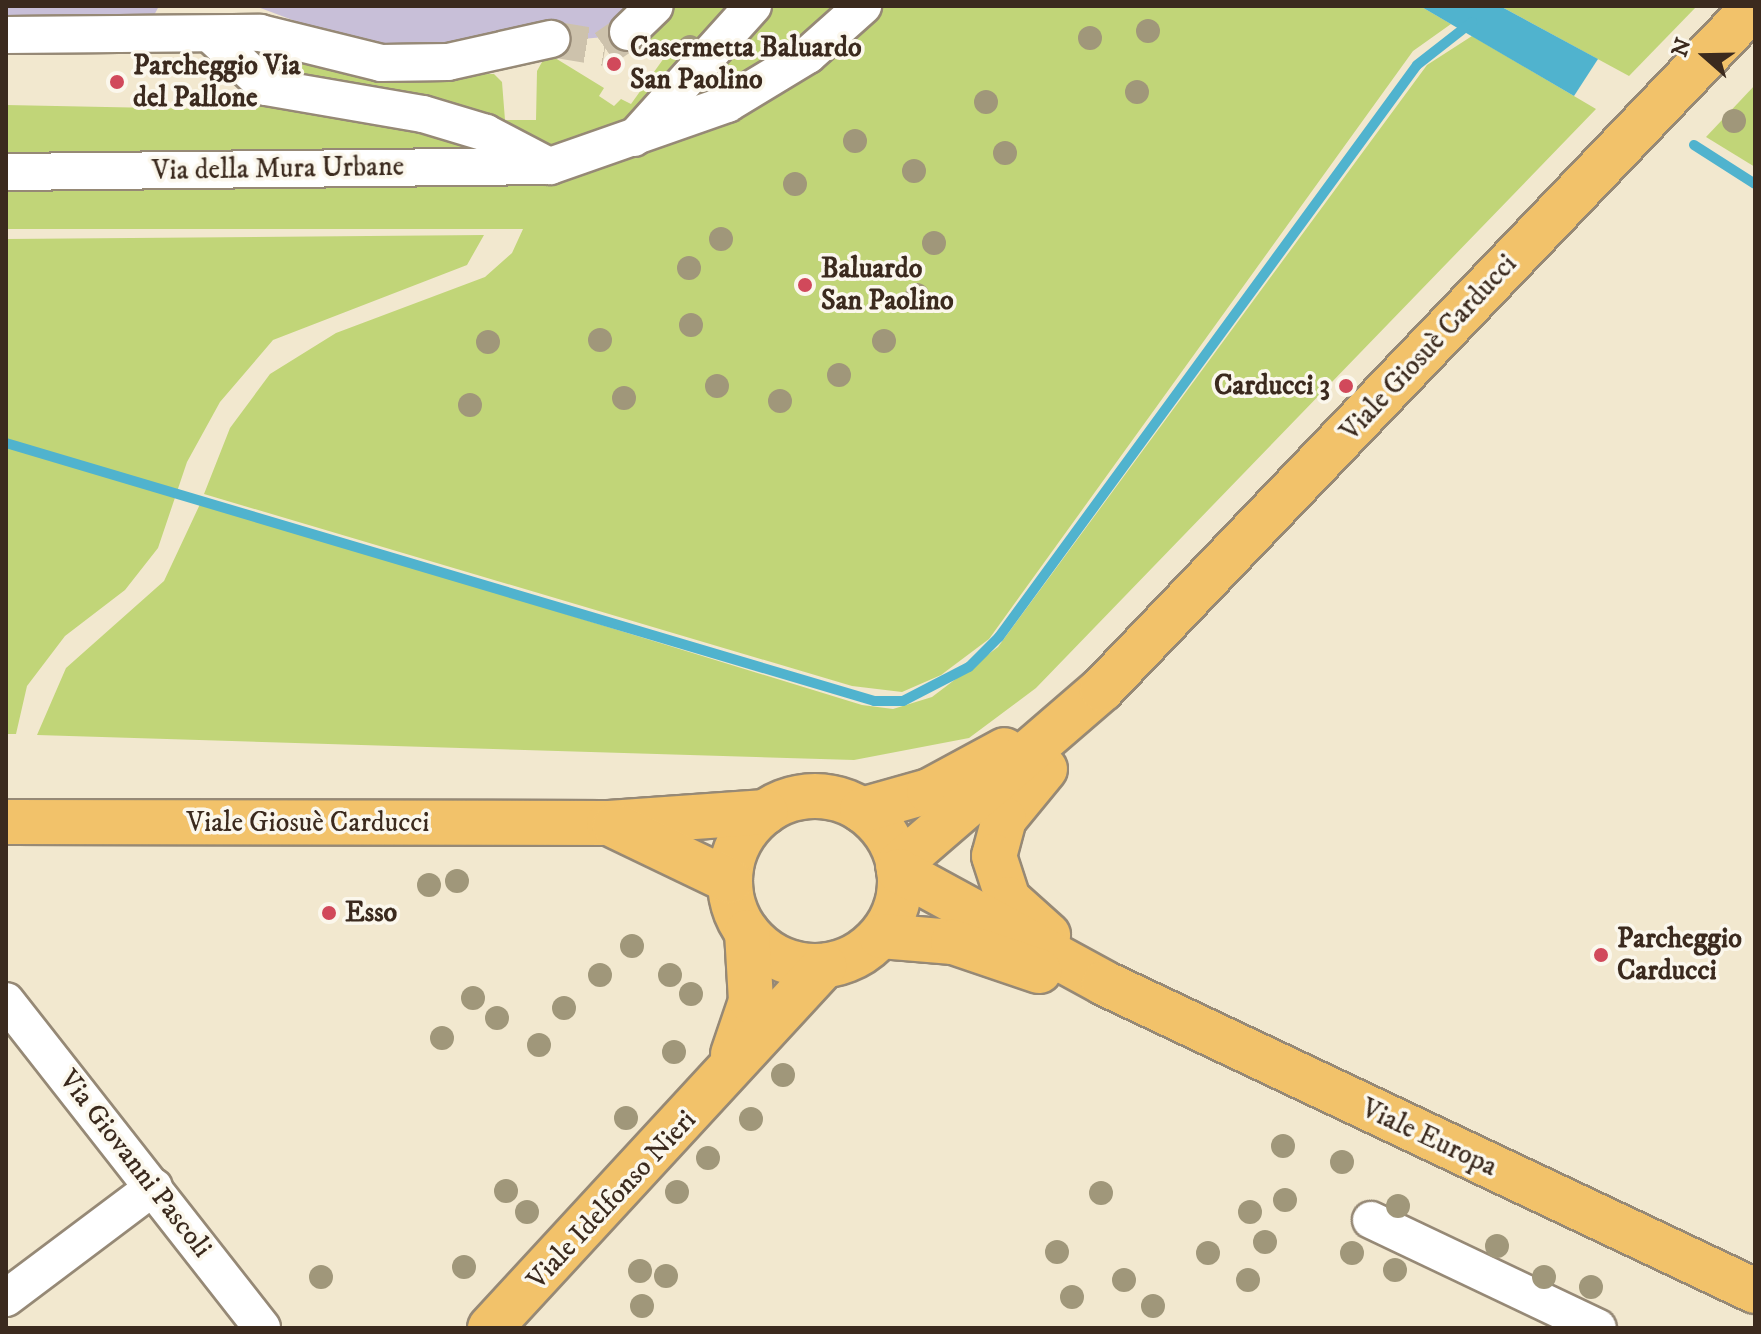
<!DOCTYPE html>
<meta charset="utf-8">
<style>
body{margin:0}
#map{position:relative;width:1761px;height:1334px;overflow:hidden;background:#f2e8cf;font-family:"IM FELL DW Pica",serif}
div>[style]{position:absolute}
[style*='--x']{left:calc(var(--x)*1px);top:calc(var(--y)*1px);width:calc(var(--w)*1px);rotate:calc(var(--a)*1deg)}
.industrial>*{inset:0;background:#c8bfd8}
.green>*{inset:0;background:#c1d578}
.water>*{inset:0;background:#50b3ce}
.stream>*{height:10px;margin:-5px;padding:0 5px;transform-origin:5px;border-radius:5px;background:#50b3ce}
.street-tunnel>*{height:36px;margin-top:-18px;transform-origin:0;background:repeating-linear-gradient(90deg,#cdc2ac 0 36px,transparent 0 54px)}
.roads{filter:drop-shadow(2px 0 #968976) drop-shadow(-2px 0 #968976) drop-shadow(0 2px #968976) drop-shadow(0 -2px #968976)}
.street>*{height:36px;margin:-18px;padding:0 18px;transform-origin:18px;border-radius:18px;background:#fff}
.primary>*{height:44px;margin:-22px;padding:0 22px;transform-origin:22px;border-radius:22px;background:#f2c26a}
.primary>.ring{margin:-22px;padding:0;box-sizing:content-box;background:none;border:44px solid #f2c26a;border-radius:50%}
.trees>*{width:24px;height:24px;margin:-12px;border-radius:50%;background:#a0977a}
.dots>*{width:22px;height:22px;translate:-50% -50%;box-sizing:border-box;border:4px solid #fbf7ec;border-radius:50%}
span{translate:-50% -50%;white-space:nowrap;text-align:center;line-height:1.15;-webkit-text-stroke:7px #fbf7ec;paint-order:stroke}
.poi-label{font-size:28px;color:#3b2a1e;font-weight:700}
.left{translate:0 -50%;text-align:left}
.right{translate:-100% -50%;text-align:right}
.street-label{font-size:28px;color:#3b2a1e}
.frame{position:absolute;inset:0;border:8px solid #3b2a1e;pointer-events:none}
.north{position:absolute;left:1665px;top:16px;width:80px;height:80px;-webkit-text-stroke:6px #fbf7ec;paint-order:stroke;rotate:290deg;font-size:22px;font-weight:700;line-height:32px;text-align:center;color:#3b2a1e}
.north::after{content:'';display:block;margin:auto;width:28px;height:36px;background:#3b2a1e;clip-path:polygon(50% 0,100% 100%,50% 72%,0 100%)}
</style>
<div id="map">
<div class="industrial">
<div style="clip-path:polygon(6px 6px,159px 6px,152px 19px,6px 21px)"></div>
<div style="clip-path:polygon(255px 6px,645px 6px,616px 36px,389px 56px)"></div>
</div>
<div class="green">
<div style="clip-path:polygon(672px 6px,1420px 6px,1451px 24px,1413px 51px,989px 639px,941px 675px,902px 692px,852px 686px,204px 494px,230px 428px,270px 374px,336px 333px,485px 277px,512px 253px,523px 229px,6px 229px,6px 105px,256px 110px,265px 65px,229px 46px,394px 75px,494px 74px,502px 82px,505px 120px,536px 120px,537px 71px,547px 53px,604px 88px,599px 96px,614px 106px,621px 99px,631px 104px,664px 58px,637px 41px)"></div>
<div style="clip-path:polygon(1500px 6px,1697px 6px,1629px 76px)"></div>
<div style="clip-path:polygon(1472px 36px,1596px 109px,1036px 688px,969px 738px,854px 760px,37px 735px,66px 668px,164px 581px,201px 502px,862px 705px,893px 709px,932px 697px,998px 647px,1427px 65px)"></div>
<div style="clip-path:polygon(1755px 85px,1755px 167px,1706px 137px)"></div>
<div style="clip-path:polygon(484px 235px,467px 265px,273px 340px,220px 402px,187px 462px,158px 548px,125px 590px,65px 636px,27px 686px,16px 734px,6px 734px,6px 239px)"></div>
</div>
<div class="water">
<div style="clip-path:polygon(1420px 6px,1500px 6px,1598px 59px,1574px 96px)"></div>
</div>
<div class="stream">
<div style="--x:1694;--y:145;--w:72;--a:32.6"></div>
<div style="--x:6;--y:443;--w:906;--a:16.55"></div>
<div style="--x:874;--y:701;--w:29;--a:0"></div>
<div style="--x:903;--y:701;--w:74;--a:-27.3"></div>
<div style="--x:969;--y:667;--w:42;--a:-45"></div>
<div style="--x:999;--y:637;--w:708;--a:-53.84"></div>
<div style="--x:1417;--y:65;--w:70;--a:-38"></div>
</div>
<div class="street-tunnel">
<div style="--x:551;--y:39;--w:55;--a:9.5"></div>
<div style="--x:605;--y:48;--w:28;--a:-35"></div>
</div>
<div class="roads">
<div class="street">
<div style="--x:628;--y:32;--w:37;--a:-44"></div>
<div style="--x:210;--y:34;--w:77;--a:43.4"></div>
<div style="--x:266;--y:87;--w:159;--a:9.8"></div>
<div style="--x:423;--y:114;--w:66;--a:16.8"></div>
<div style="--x:486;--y:133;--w:67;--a:27.7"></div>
<div style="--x:6;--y:35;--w:254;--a:-0.5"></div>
<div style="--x:260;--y:33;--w:125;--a:13.9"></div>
<div style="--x:381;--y:63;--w:67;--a:-0.9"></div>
<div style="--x:448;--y:62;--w:106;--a:-12.6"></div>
<div style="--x:634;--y:138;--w:178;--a:-48"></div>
<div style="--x:6;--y:172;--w:544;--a:-0.63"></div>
<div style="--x:550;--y:166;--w:188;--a:-19.3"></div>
<div style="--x:727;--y:104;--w:95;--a:-31.2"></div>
<div style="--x:808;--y:55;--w:74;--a:-41.7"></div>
<div style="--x:6;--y:1001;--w:415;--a:51.9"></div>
<div style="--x:1371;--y:1220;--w:251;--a:25.4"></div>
<div style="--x:6;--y:1298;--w:185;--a:-36.9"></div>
</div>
<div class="primary">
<div style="--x:1045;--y:769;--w:65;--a:129.4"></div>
<div style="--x:1004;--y:819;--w:38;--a:105"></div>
<div style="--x:994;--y:856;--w:45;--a:72"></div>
<div style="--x:1008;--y:899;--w:54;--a:42"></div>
<div class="ring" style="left:730px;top:796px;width:126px;height:126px"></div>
<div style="--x:862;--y:810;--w:70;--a:-15.8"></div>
<div style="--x:929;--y:791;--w:86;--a:-28.3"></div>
<div style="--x:6;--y:822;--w:603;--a:0.1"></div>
<div style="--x:609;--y:823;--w:157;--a:-4"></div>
<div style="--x:615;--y:826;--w:127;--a:25.6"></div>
<div style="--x:898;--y:865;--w:269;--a:-40.8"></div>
<div style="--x:1102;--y:689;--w:945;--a:-46.29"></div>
<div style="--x:899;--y:871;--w:234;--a:28.6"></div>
<div style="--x:1104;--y:983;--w:720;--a:25.32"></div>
<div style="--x:881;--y:936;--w:72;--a:4.8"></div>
<div style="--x:953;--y:942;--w:91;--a:18.6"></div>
<div style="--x:733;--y:1054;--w:56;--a:-71.2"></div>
<div style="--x:751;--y:1001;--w:69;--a:-93.3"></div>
<div style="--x:490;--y:1328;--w:493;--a:-47.3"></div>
</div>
</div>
<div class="trees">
<div style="left:1148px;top:31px"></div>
<div style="left:1090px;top:38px"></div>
<div style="left:690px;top:47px"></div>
<div style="left:1137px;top:92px"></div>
<div style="left:986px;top:102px"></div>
<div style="left:1734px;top:121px"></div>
<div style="left:855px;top:141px"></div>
<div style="left:1005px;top:153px"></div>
<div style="left:914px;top:171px"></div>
<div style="left:795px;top:184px"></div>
<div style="left:721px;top:239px"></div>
<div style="left:934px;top:243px"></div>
<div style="left:689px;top:268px"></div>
<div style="left:917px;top:295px"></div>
<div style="left:691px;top:325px"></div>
<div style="left:600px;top:340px"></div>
<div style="left:884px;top:341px"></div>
<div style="left:488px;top:342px"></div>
<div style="left:839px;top:375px"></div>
<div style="left:717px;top:386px"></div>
<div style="left:624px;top:398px"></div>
<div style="left:780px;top:401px"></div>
<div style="left:470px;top:405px"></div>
<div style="left:457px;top:881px"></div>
<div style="left:429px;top:885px"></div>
<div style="left:632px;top:946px"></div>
<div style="left:600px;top:975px"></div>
<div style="left:670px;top:975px"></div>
<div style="left:691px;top:994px"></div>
<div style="left:473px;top:998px"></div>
<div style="left:564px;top:1008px"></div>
<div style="left:497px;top:1018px"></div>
<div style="left:442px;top:1038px"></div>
<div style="left:539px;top:1045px"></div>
<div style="left:674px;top:1052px"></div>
<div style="left:783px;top:1075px"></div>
<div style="left:626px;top:1118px"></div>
<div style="left:751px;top:1119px"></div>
<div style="left:1283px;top:1146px"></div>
<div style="left:708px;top:1158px"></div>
<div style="left:1342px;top:1162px"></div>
<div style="left:506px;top:1191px"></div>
<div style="left:677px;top:1192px"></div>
<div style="left:1101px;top:1193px"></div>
<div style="left:1285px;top:1200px"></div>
<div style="left:1398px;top:1206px"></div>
<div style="left:527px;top:1212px"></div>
<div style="left:1250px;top:1212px"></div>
<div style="left:1265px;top:1242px"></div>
<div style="left:1497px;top:1246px"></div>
<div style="left:1057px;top:1252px"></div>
<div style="left:1208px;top:1253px"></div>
<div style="left:1352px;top:1253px"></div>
<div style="left:464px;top:1267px"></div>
<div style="left:1395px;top:1270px"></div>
<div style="left:640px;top:1271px"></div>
<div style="left:666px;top:1276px"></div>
<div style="left:321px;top:1277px"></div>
<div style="left:1544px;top:1277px"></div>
<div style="left:1124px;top:1280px"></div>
<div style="left:1248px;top:1280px"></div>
<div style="left:1591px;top:1287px"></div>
<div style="left:1072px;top:1297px"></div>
<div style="left:642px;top:1306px"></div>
<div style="left:1153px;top:1306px"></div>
</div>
<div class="dots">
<div style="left:614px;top:64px;background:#d1495b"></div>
<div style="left:117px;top:82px;background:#d1495b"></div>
<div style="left:805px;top:285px;background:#d1495b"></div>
<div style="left:1346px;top:386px;background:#d1495b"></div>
<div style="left:329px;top:913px;background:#d1495b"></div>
<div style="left:1601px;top:955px;background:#d1495b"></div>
</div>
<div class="poi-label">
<span class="left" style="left:630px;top:64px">Casermetta Baluardo<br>San Paolino</span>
<span class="left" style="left:133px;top:82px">Parcheggio Via<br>del Pallone</span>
<span class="left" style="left:821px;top:285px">Baluardo<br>San Paolino</span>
<span class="right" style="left:1330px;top:386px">Carducci 3</span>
<span class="left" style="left:345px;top:913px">Esso</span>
<span class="left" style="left:1617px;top:955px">Parcheggio<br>Carducci</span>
</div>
<div class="street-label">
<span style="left:278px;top:169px;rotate:-1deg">Via della Mura Urbane</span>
<span style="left:1429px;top:348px;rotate:-47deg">Viale Giosuè Carducci</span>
<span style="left:308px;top:823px">Viale Giosuè Carducci</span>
<span style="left:1429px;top:1138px;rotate:25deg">Viale Europa</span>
<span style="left:135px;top:1164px;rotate:52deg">Via Giovanni Pascoli</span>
<span style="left:612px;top:1200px;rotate:-47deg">Viale Idelfonso Nieri</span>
</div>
<div class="frame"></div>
<div class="north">N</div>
</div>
